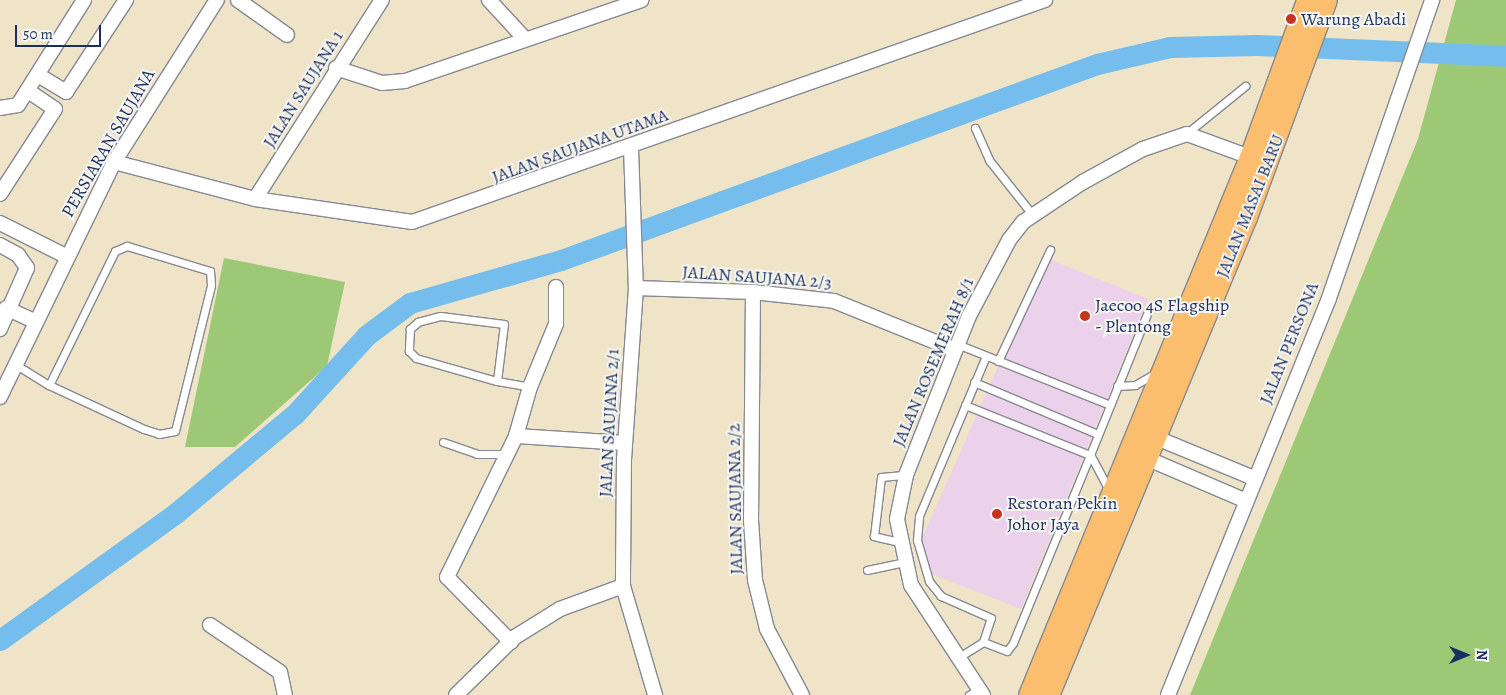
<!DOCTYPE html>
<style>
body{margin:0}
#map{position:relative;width:1506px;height:695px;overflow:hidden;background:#efe3c8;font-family:Alegreya,serif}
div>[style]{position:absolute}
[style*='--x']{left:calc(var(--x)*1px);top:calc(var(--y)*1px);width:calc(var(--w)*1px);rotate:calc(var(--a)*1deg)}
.built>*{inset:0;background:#ecd1ea}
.green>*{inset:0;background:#9dc976}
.river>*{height:21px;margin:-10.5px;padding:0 10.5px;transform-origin:10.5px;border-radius:10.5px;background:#74bdec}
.roads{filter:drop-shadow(1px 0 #858993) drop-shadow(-1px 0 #858993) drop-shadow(0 1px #858993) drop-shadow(0 -1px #858993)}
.lane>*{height:7px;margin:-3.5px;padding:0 3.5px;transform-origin:3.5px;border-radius:3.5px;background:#fff}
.street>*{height:14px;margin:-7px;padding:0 7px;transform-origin:7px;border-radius:7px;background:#fff}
.primary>*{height:21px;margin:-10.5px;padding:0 10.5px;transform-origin:10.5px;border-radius:10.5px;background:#fabe6e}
.dots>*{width:14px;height:14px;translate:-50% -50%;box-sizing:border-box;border:2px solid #f6f6f2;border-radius:50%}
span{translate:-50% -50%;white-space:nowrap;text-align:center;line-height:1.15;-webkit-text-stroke:4px #f6f6f2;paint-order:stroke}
.poi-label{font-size:18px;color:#1b2f5e}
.left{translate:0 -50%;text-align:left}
.street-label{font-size:18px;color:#1b2f5e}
.north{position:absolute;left:1441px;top:630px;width:50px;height:50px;-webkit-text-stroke:4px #f6f6f2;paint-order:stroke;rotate:90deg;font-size:14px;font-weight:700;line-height:20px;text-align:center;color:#1b2f5e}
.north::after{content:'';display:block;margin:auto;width:18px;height:22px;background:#1b2f5e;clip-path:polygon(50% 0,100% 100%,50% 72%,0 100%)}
.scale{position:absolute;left:15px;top:25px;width:86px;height:22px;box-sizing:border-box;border:2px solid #1b2f5e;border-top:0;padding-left:6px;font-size:15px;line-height:18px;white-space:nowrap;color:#1b2f5e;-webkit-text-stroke:4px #f6f6f2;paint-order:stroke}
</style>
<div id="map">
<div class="built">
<div style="clip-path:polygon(1046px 258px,1148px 299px,1021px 609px,929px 573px,921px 541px)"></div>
</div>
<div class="green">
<div style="clip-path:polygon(1456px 0,1506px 0,1506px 695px,1190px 695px,1418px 139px)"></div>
<div style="clip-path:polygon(224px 258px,345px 282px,327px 366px,235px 447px,185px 447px)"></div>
</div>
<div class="river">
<div style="--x:0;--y:640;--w:217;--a:-35.8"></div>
<div style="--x:176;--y:513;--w:155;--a:-39.8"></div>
<div style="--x:295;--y:414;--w:107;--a:-47.7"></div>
<div style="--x:367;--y:335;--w:54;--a:-36.7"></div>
<div style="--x:410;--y:303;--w:157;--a:-15.9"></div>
<div style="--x:561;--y:260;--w:571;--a:-20.09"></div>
<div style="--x:1097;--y:64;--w:75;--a:-13.1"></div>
<div style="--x:1170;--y:47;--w:87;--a:-1.3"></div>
<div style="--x:1257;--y:45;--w:249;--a:2.5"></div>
</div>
<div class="roads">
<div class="lane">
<div style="--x:975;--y:128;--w:35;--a:66"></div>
<div style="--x:989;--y:160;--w:69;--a:51.5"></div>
<div style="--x:1187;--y:133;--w:75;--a:-39"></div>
<div style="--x:957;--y:344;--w:165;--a:21.7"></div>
<div style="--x:998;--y:361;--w:123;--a:-64.9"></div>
<div style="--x:18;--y:366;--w:36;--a:32"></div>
<div style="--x:49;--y:385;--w:105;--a:24.9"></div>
<div style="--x:144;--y:429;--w:16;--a:18"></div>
<div style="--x:159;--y:434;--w:16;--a:-11"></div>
<div style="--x:175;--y:431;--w:150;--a:-76.1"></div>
<div style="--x:211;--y:285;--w:14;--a:-94"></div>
<div style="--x:210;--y:271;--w:87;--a:-163.2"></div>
<div style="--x:127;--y:246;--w:13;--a:157"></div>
<div style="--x:115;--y:251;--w:149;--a:116.2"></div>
<div style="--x:497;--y:381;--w:57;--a:-83"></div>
<div style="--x:504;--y:324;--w:64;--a:-172.9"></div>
<div style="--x:440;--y:316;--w:23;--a:165"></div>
<div style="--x:418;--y:322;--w:11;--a:139"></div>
<div style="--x:410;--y:329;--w:22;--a:93"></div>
<div style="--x:409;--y:351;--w:10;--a:45"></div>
<div style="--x:416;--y:358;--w:84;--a:15.9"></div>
<div style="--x:497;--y:381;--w:34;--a:10"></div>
<div style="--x:974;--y:382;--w:134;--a:22.8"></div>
<div style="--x:1117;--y:386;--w:18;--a:-3"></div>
<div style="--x:1135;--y:385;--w:22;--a:-30"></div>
<div style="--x:965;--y:405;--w:135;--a:21.8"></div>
<div style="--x:1090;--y:455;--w:203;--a:112.3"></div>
<div style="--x:1013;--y:643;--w:10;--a:127"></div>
<div style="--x:1007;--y:651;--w:26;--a:-159"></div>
<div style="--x:443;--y:442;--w:36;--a:19"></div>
<div style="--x:477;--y:454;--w:29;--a:0"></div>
<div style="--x:1109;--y:490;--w:40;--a:-118"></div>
<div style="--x:1090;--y:455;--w:152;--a:-68"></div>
<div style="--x:899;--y:542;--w:26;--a:-167"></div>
<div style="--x:874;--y:536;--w:59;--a:-83.2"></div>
<div style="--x:881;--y:477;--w:25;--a:-5"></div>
<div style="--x:867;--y:570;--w:38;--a:-12"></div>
<div style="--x:959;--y:657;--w:28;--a:-32"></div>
<div style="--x:983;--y:642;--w:25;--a:-72"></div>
<div style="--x:991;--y:618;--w:55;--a:-156.3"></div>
<div style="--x:941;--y:596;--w:19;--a:-129"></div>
<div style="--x:929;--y:581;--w:43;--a:-106.3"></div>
<div style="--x:917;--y:540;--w:24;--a:-85"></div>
<div style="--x:919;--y:516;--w:173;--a:-67.3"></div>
<div style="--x:969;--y:695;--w:12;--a:-31"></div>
</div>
<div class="street">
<div style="--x:238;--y:0;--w:60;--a:35.5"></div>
<div style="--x:489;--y:0;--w:53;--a:47.3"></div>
<div style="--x:336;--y:68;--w:48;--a:18.1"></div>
<div style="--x:382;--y:83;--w:23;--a:-5"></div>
<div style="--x:405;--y:81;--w:250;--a:-18.9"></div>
<div style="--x:38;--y:75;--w:33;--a:31"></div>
<div style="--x:66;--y:92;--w:110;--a:-56.9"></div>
<div style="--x:0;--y:108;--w:18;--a:-9"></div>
<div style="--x:18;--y:105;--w:124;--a:-57.8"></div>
<div style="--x:631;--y:148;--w:140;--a:88"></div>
<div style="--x:636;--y:288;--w:171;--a:94"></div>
<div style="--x:624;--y:459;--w:127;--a:90.5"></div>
<div style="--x:623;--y:586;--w:114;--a:73.6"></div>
<div style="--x:114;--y:162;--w:146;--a:14.7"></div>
<div style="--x:255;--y:199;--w:159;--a:8.3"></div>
<div style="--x:412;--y:222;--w:671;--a:-19.33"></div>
<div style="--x:0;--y:194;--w:101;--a:-57.1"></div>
<div style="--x:55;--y:109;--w:32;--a:-146"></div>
<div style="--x:255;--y:199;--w:236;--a:-57.5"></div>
<div style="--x:0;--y:223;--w:74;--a:26.6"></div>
<div style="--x:0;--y:245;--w:21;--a:29"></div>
<div style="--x:18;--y:255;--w:16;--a:55"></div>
<div style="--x:27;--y:268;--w:67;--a:113.9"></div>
<div style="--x:636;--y:288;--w:117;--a:2"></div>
<div style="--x:753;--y:292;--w:81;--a:6.3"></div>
<div style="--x:834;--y:301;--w:131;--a:22"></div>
<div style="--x:753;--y:292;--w:228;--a:90.5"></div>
<div style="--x:751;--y:520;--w:60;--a:86.2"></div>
<div style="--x:755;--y:580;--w:50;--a:76.2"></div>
<div style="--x:767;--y:629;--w:75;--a:62.1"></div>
<div style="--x:6;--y:308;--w:33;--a:25"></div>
<div style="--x:0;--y:397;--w:261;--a:-64.1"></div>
<div style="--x:114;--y:162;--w:192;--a:-57.6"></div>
<div style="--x:1147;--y:434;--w:116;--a:22.4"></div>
<div style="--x:516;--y:436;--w:109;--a:3.7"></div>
<div style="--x:1139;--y:455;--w:114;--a:23.2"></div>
<div style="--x:210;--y:625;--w:84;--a:33.9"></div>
<div style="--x:280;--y:672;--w:24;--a:78"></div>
<div style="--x:511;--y:642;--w:91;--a:-134.6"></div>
<div style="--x:447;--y:577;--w:157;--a:-63.9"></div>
<div style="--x:516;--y:436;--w:51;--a:-74.1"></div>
<div style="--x:530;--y:387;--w:68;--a:-67.6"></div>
<div style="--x:556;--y:324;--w:37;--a:-90"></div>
<div style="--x:456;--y:695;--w:83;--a:-44.5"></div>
<div style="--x:515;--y:637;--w:53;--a:-31.9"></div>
<div style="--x:560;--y:609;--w:67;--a:-20.1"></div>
<div style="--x:983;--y:695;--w:131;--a:-123.2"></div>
<div style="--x:911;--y:585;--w:67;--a:-102"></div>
<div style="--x:897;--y:519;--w:45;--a:-78.4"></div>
<div style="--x:906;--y:475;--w:171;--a:-68.4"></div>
<div style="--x:969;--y:316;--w:86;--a:-62.2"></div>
<div style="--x:1009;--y:240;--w:23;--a:-52"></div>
<div style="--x:1023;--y:222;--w:72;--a:-33.7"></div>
<div style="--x:1083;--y:182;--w:68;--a:-28.8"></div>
<div style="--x:1143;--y:149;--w:46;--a:-18.8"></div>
<div style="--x:1187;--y:134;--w:67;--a:20.1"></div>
<div style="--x:1168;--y:695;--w:428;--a:-67.9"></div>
<div style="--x:1329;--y:298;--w:315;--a:-70.9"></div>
</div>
<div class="primary">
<div style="--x:1029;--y:695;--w:582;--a:-67.67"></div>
<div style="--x:1250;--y:157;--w:167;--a:-70"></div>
<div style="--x:1048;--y:695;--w:517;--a:-67.5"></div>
<div style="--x:1246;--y:217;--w:231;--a:-69.8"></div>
</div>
</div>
<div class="dots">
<div style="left:1291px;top:19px;background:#c8321e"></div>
<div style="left:1085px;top:316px;background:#c8321e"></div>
<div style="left:997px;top:514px;background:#c8321e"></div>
</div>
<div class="poi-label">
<span class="left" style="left:1301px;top:19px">Warung Abadi</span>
<span class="left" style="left:1095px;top:316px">Jaecoo 4S Flagship<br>- Plentong</span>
<span class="left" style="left:1007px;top:514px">Restoran Pekin<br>Johor Jaya</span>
</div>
<div class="street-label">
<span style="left:303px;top:89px;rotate:-58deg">JALAN SAUJANA 1</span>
<span style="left:108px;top:143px;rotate:-60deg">PERSIARAN SAUJANA</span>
<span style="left:580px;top:146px;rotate:-20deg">JALAN SAUJANA UTAMA</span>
<span style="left:1250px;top:206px;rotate:-68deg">JALAN MASAI BARU</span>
<span style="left:757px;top:277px;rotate:4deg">JALAN SAUJANA 2/3</span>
<span style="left:1289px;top:343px;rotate:-68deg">JALAN PERSONA</span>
<span style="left:933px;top:362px;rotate:-67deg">JALAN ROSEMERAH 8/1</span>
<span style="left:609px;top:423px;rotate:-87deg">JALAN SAUJANA 2/1</span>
<span style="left:735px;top:499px;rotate:-91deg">JALAN SAUJANA 2/2</span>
</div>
<div class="north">N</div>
<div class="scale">50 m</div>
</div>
